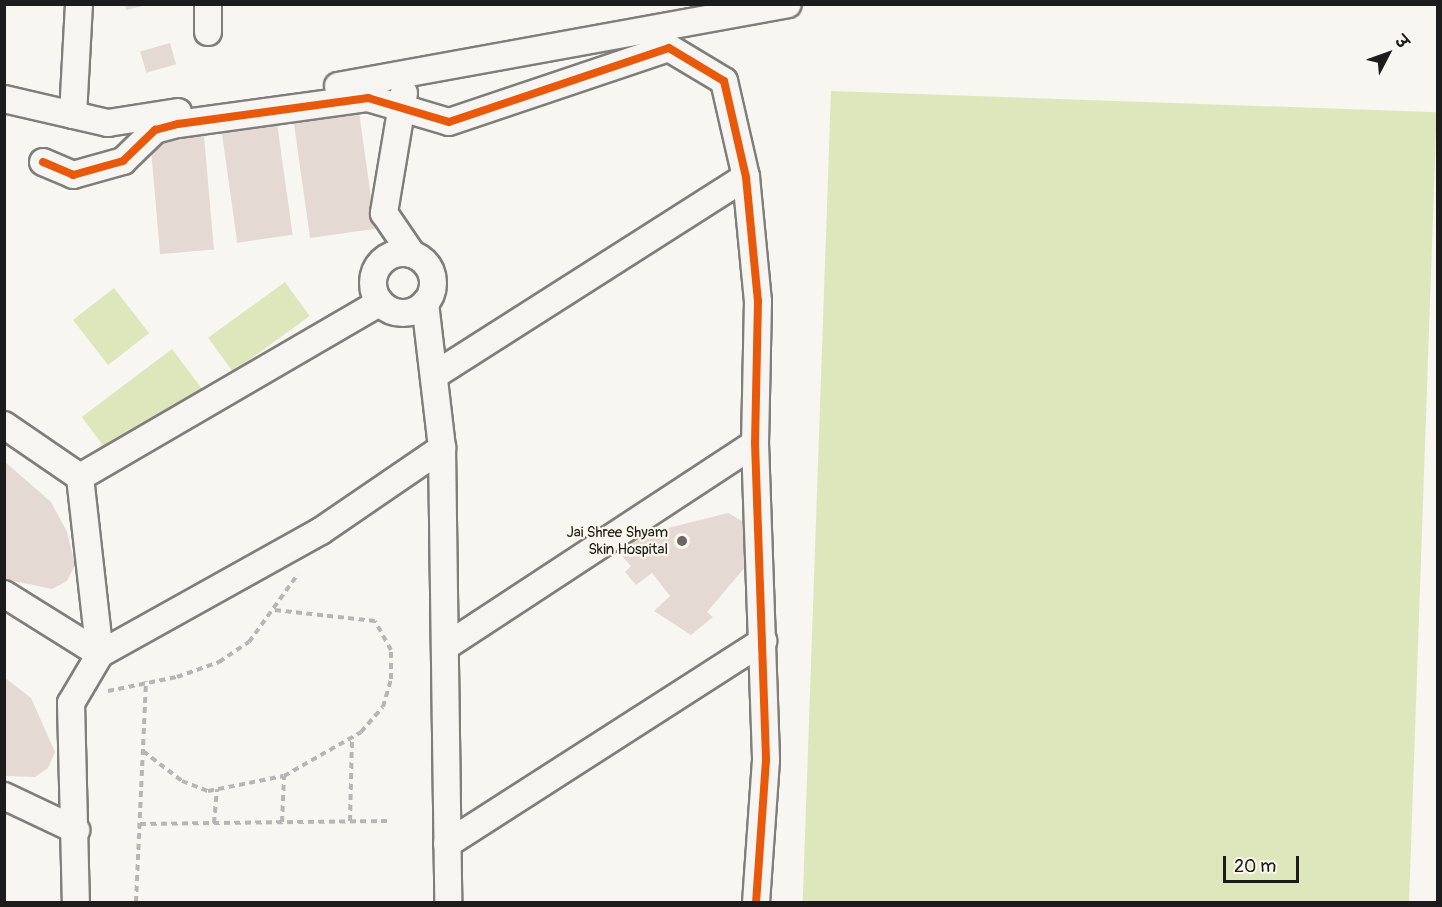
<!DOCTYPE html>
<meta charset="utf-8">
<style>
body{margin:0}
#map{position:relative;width:1442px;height:907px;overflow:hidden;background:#f8f6f0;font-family:Pangolin,"Playpen Sans Deva",sans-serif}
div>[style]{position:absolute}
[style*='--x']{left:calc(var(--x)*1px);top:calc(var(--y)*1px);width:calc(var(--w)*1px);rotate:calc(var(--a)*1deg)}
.green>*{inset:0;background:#dde7bb;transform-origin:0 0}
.building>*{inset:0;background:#e5d9d4;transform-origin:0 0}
.path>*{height:4px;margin-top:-2px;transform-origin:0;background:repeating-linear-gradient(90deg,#b7b6b4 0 6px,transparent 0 10.5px)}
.roads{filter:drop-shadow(2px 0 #7f7e7b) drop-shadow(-2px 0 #7f7e7b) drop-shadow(0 2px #7f7e7b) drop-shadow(0 -2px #7f7e7b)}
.minor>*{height:26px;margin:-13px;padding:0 13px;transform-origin:13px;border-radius:13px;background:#f6f5f1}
.minor>.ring{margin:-13px;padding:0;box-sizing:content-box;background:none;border:26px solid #f6f5f1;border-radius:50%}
.cycleway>*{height:8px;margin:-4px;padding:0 4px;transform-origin:4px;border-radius:4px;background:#e8590c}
.dots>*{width:16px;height:16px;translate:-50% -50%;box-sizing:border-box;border:3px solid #fbf7ec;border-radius:50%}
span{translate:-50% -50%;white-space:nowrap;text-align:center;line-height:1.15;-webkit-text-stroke:4.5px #fbf7ec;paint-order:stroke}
.poi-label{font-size:15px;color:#1c1c1c}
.right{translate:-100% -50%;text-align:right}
.frame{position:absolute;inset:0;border:6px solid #1c1c1c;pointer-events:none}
.north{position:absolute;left:1358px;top:24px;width:60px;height:60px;-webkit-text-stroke:4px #fbf7ec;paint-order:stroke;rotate:49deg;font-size:16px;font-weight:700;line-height:24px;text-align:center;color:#1c1c1c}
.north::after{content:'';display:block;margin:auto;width:21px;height:27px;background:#1c1c1c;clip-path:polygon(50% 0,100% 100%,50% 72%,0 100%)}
.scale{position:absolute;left:1223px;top:856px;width:76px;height:27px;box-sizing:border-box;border:3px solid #1c1c1c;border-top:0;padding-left:8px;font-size:18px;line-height:21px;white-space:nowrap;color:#1c1c1c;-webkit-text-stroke:4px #fbf7ec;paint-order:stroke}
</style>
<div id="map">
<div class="green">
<div style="left:831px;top:91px;width:606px;height:811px;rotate:2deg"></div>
<div style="left:285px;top:282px;width:42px;height:95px;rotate:54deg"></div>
<div style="left:114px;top:288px;width:57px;height:52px;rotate:52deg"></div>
<div style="left:172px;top:349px;width:61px;height:113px;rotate:53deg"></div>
</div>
<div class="building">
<div style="clip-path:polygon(125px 4px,147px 4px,147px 5px,126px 10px)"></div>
<div style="left:170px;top:43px;width:22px;height:31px;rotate:74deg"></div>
<div style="left:358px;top:105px;width:125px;height:66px;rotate:82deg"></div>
<div style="left:276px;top:116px;width:120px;height:56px;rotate:82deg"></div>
<div style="left:204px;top:136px;width:114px;height:54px;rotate:85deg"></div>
<div style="clip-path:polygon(4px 461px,51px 502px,67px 532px,75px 565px,67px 581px,52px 589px,4px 579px)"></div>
<div style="clip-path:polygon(728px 513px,749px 525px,747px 565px,707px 612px,713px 617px,691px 635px,654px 611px,670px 596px,652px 573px,636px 585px,625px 572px,631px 566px,622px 556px,629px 550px,623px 542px,646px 524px,652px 532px)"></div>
<div style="clip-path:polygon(4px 677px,31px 698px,55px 752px,48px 768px,35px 777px,4px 776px)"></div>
</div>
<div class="path">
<div style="--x:108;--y:691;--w:70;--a:-11.5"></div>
<div style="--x:177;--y:677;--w:45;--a:-19.7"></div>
<div style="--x:219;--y:662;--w:36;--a:-34"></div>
<div style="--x:249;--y:642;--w:84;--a:-54.2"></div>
<div style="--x:143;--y:751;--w:49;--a:37.6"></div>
<div style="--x:182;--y:781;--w:28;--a:21"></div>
<div style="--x:208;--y:791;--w:77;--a:-11.2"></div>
<div style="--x:284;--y:776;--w:89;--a:-29.7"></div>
<div style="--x:361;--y:732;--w:33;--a:-49"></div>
<div style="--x:383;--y:707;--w:29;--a:-74"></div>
<div style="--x:391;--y:679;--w:29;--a:-90"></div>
<div style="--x:391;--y:650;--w:33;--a:-119"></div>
<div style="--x:375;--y:621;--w:101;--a:-173.7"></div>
<div style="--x:350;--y:821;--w:81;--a:-88.6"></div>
<div style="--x:282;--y:822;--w:46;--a:-87.5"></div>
<div style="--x:214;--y:823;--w:34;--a:-85"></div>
<div style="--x:140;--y:824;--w:247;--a:-0.7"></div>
<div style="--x:136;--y:902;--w:221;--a:-87.4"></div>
</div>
<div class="roads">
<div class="minor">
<div style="--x:208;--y:4;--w:28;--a:90"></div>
<div style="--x:338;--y:86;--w:457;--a:-10.3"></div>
<div style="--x:404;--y:93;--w:122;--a:99.5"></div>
<div style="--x:384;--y:213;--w:50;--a:55.7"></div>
<div style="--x:4;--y:99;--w:107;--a:13"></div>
<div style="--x:108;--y:123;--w:71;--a:-8.9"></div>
<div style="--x:73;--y:115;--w:111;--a:-86.9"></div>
<div style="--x:43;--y:162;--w:33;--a:23"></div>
<div style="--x:73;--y:175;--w:52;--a:-15.6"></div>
<div style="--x:123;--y:161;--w:45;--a:-44.1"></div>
<div style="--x:155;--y:130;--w:24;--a:-15"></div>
<div style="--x:178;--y:124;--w:192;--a:-7.8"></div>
<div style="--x:368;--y:98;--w:84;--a:16.5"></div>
<div style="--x:449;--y:122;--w:232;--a:-18.6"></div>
<div style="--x:669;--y:48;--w:64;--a:31"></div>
<div style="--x:724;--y:81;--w:98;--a:77.1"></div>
<div style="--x:746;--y:177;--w:125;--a:84.5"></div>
<div style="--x:758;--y:301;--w:142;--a:91.2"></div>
<div style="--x:755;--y:443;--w:317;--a:88"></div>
<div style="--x:766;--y:760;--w:142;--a:94"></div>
<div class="ring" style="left:373px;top:253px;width:34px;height:34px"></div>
<div style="--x:425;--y:303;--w:146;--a:83.3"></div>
<div style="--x:442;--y:448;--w:454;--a:89.2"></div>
<div style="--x:438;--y:373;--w:365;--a:-32.5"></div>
<div style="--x:4;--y:425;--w:92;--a:34.4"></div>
<div style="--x:80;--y:477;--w:346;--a:-30.2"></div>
<div style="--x:80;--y:477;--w:178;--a:83.6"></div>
<div style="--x:100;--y:654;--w:253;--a:-29.1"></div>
<div style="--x:321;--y:531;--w:147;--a:-34.4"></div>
<div style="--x:4;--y:594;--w:113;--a:32"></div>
<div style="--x:100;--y:654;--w:57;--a:120.6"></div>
<div style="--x:71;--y:703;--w:199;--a:88.6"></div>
<div style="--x:445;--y:647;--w:371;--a:-33.3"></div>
<div style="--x:4;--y:796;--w:80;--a:25.3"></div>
<div style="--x:447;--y:844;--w:376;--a:-32.7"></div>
</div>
</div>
<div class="cycleway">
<div style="--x:43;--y:162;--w:33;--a:23"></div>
<div style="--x:73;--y:175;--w:52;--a:-15.6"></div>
<div style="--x:123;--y:161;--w:45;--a:-44.1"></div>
<div style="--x:155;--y:130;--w:24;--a:-15"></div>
<div style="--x:178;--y:124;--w:192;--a:-7.8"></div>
<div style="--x:368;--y:98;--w:84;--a:16.5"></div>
<div style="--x:449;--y:122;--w:232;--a:-18.6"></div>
<div style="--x:669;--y:48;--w:64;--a:31"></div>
<div style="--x:724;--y:81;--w:98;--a:77.1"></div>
<div style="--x:746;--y:177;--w:125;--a:84.5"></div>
<div style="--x:758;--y:301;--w:142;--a:91.2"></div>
<div style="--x:755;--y:443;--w:317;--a:88"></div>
<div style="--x:766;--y:760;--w:142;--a:94"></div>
</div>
<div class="dots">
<div style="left:682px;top:541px;background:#696866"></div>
</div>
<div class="poi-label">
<span class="right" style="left:668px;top:541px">Jai Shree Shyam<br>Skin Hospital</span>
</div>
<div class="frame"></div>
<div class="north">उ</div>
<div class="scale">20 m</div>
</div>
